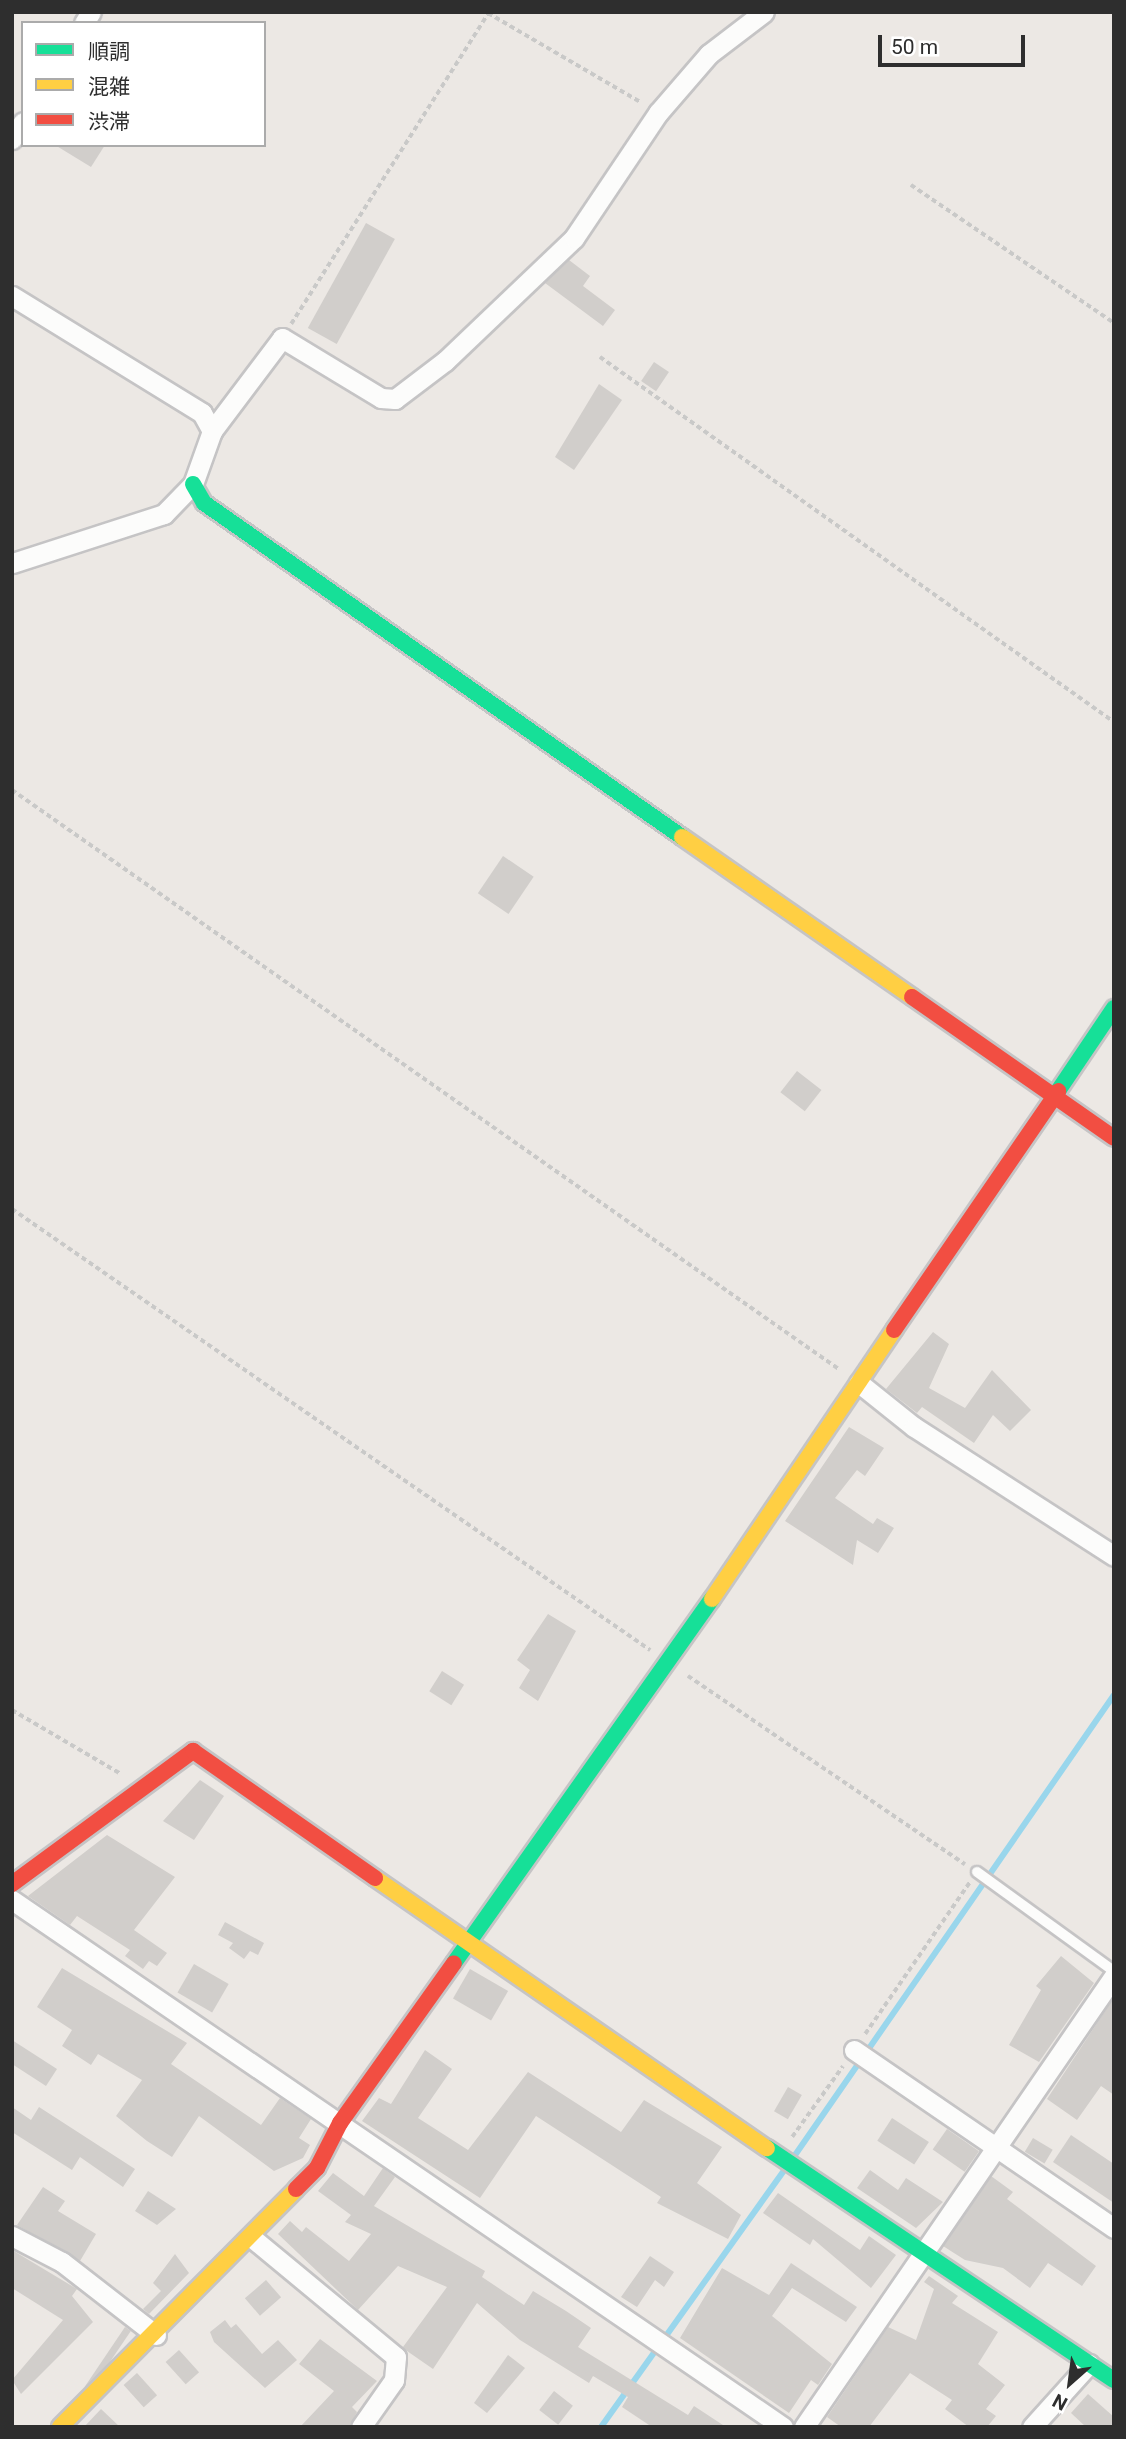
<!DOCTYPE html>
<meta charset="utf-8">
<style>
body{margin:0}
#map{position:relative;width:1126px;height:2439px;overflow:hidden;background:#ece8e4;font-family:Roboto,"Noto Sans JP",sans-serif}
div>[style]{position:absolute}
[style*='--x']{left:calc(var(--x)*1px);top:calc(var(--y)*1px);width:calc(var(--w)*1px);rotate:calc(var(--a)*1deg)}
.stream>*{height:6px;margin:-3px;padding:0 3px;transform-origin:3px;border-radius:3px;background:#99d6ec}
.building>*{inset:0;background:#d1cecb;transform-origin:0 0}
.path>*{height:3.5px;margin-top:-1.75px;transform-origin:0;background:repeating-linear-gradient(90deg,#c9c9c8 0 5px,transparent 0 8.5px)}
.roads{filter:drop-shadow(2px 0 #c5c4c5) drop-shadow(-2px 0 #c5c4c5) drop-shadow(0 2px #c5c4c5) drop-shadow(0 -2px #c5c4c5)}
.lane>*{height:10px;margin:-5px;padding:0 5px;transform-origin:5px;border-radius:5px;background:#fcfcfb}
.street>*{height:19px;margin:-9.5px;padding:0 9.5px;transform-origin:9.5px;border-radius:9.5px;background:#fcfcfb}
.fast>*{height:16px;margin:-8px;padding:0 8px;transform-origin:8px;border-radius:8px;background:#16e098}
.slow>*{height:16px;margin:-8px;padding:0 8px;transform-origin:8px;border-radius:8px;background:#ffcf43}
.jam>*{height:16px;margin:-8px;padding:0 8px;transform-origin:8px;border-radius:8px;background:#f24e42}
span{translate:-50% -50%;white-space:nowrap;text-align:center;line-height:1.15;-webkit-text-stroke:5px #fff;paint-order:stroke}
.frame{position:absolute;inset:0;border:14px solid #2e2e2e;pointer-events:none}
.legend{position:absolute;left:21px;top:21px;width:245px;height:126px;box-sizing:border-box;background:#fff;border:2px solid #ababab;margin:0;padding:9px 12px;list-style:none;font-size:21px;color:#2e2e2e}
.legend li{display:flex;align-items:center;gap:14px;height:35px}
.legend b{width:35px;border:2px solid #ababab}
.north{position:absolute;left:1035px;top:2348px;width:70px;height:70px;-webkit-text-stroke:5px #fff;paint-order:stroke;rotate:208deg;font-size:19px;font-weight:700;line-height:28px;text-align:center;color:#2e2e2e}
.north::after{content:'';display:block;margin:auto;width:24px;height:32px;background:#2e2e2e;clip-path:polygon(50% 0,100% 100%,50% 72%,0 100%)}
.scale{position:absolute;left:878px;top:35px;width:147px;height:32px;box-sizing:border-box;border:4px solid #2e2e2e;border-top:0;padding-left:9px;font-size:21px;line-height:24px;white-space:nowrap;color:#2e2e2e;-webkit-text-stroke:5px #fff;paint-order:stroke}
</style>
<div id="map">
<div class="stream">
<div style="--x:793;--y:2158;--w:563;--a:-55.27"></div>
<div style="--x:601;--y:2427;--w:317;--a:-54.5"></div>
</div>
<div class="building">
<div style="clip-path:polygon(55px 145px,105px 145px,91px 167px)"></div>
<div style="left:366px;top:223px;width:33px;height:120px;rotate:29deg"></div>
<div style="clip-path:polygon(569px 260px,590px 276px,583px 286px,615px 310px,603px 326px,545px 283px)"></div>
<div style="left:654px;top:362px;width:18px;height:23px;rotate:34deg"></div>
<div style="clip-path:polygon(599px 384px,622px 400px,574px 470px,555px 457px)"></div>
<div style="left:503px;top:856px;width:37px;height:45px;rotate:34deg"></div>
<div style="left:797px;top:1071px;width:31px;height:27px;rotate:38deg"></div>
<div style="clip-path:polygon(933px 1332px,949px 1344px,929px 1388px,965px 1408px,992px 1370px,1031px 1410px,1010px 1431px,993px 1415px,974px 1443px,922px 1407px,917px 1413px,886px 1389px)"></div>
<div style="clip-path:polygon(849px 1427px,884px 1448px,865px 1476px,857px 1470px,835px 1498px,873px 1524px,877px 1518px,894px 1528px,878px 1553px,857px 1540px,853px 1565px,785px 1521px)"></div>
<div style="clip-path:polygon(548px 1614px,576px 1631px,538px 1701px,519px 1688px,530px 1670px,517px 1660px)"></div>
<div style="left:442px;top:1671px;width:26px;height:24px;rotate:32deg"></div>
<div style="clip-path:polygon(200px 1780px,224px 1796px,194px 1840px,163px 1821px)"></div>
<div style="clip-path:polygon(107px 1835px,175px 1877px,134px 1930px,167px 1953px,157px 1966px,149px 1961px,143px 1969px,125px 1956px,130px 1950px,77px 1916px,70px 1925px,28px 1896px)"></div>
<div style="clip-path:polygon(225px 1922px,264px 1943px,258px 1955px,250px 1951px,244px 1959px,229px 1948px,233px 1943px,218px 1935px)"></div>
<div style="clip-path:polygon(1061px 1956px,1094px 1983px,1039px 2062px,1009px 2045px,1041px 1990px,1036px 1986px)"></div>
<div style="left:194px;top:1964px;width:40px;height:33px;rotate:30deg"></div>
<div style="clip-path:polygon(62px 1968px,187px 2043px,171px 2064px,261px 2125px,280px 2098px,311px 2119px,299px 2138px,310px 2145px,303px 2158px,274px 2171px,199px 2116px,172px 2157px,147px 2141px,116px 2116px,142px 2080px,98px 2054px,91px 2065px,62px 2046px,72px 2030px,37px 2007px)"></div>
<div style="left:470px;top:1969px;width:44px;height:34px;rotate:30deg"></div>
<div style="clip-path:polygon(1113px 1999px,1114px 2095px,1101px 2086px,1077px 2120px,1047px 2099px)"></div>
<div style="clip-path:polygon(12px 2040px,57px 2069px,46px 2086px,12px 2064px)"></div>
<div style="clip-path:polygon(425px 2050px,452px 2069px,418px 2118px,468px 2150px,528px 2072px,621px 2132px,644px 2100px,722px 2147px,697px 2183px,741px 2215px,728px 2239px,657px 2203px,661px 2197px,536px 2116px,480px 2198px,362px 2121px,379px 2098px,391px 2104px)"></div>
<div style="left:788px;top:2087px;width:16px;height:28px;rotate:30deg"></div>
<div style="clip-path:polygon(12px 2107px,31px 2120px,39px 2107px,135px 2169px,123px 2187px,80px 2157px,72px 2170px,12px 2132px)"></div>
<div style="left:892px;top:2118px;width:44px;height:27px;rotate:33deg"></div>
<div style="left:947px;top:2129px;width:39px;height:25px;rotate:35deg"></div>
<div style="clip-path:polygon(1071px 2135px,1114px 2164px,1114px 2203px,1053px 2162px)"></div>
<div style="left:1033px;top:2138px;width:23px;height:16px;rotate:31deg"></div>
<div style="clip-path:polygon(383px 2168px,395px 2177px,374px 2206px,485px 2271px,482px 2277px,524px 2305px,533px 2291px,566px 2311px,591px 2328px,578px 2347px,688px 2415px,694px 2406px,726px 2427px,652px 2427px,622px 2407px,628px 2397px,593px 2376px,589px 2383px,520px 2340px,477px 2303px,433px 2369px,407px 2351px,403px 2347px,447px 2287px,398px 2266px,358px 2310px,278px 2234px,290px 2221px,302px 2232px,306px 2227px,349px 2261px,371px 2234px,345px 2222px,351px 2215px,318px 2191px,333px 2173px,364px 2196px)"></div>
<div style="clip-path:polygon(870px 2170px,898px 2190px,906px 2178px,943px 2202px,916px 2228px,857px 2188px)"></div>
<div style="clip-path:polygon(991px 2176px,1013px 2192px,1007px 2199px,1096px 2266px,1082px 2286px,1048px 2263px,1030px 2288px,1003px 2268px,965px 2260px,943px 2246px)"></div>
<div style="clip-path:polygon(43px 2187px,65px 2201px,58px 2211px,96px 2234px,80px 2261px,17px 2225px)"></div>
<div style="clip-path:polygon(148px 2191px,176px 2209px,157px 2225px,135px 2211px)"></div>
<div style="clip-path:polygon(778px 2193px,860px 2250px,869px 2236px,896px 2255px,871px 2288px,813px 2239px,810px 2245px,763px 2213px)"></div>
<div style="clip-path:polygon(12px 2250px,77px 2289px,72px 2296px,93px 2322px,21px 2394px,12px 2380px,63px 2320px,12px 2288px)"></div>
<div style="clip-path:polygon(175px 2254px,189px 2273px,149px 2314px,143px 2309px,161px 2291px,153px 2283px)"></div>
<div style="clip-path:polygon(650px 2256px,674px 2272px,664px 2287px,655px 2280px,637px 2307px,621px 2297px)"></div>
<div style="clip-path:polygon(791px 2263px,857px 2307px,846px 2322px,792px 2288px,772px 2316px,832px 2364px,818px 2385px,811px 2380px,789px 2413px,680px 2338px,722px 2268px,769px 2295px)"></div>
<div style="clip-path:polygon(929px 2276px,958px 2296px,952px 2303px,998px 2332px,978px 2364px,1005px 2385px,986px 2409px,996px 2416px,987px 2427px,969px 2427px,945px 2409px,952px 2400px,910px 2373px,869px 2427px,841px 2427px,827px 2417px,888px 2327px,916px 2340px,934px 2289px,924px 2282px)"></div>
<div style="left:266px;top:2280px;width:23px;height:28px;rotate:49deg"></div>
<div style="clip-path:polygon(225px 2320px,231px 2328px,236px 2324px,262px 2354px,278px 2340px,297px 2360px,265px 2388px,214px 2342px,210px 2332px)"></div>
<div style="left:125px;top:2327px;width:7px;height:72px;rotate:34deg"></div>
<div style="clip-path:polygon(320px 2339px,377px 2381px,352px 2407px,357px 2412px,349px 2427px,300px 2427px,334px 2391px,299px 2364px)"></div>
<div style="left:179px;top:2350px;width:30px;height:18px;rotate:48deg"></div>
<div style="clip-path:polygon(508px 2355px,525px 2368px,487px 2413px,474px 2403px)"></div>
<div style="left:137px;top:2373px;width:30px;height:18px;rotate:48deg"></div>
<div style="left:554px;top:2391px;width:24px;height:24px;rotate:38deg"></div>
<div style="clip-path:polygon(1088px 2394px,1114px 2417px,1114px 2427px,1086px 2427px,1071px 2413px)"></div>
<div style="clip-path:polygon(101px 2409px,120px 2427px,84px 2427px)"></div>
</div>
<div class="path">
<div style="--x:488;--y:13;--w:178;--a:30.3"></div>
<div style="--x:911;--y:185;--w:245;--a:34.2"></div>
<div style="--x:291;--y:324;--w:370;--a:-57.6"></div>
<div style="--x:600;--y:357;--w:630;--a:35.38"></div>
<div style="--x:12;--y:790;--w:1011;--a:35.01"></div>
<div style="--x:12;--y:1209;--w:776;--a:34.65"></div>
<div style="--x:688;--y:1676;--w:335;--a:34.2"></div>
<div style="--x:12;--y:1710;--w:126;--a:30.4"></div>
<div style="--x:865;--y:2034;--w:185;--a:-55.4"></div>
<div style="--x:792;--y:2137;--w:87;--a:-54.3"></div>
</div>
<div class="roads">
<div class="lane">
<div style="--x:977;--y:1872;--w:169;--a:35.9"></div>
</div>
<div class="street">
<div style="--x:84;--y:23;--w:13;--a:-58"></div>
<div style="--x:12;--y:139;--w:20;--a:-57"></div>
<div style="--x:12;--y:296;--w:223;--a:31.6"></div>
<div style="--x:202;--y:413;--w:21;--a:61"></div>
<div style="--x:212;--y:431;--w:56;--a:109.7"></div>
<div style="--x:193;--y:484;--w:42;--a:134"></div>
<div style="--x:164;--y:514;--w:160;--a:162.1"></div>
<div style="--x:212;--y:431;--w:116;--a:-53"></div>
<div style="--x:282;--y:338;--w:116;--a:31.2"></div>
<div style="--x:381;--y:398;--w:14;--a:4"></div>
<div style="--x:395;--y:399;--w:63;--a:-37.2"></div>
<div style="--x:445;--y:361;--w:178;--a:-43.6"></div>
<div style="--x:574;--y:238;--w:151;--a:-56.1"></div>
<div style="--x:658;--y:113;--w:78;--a:-49.2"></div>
<div style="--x:709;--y:54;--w:69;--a:-37.4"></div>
<div style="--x:859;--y:1383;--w:70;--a:38.7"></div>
<div style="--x:914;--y:1427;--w:238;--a:32.8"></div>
<div style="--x:12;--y:1900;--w:934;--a:34.35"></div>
<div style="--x:854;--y:2050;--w:315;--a:34.4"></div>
<div style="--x:12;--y:2236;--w:56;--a:27.5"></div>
<div style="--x:62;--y:2262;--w:119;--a:37.8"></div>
<div style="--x:251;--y:2237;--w:188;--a:39.6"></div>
<div style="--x:396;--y:2357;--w:23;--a:95"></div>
<div style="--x:394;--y:2380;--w:57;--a:125.1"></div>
<div style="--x:804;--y:2427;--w:547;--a:-55.5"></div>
<div style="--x:1032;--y:2427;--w:85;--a:-47.9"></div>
</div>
<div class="fast">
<div style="--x:193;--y:484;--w:22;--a:60"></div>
<div style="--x:204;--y:503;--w:583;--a:34.94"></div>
<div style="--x:1058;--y:1091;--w:100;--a:-56"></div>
<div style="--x:454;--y:1963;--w:446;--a:-54.7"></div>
<div style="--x:767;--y:2148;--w:417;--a:33.8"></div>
</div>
<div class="slow">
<div style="--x:682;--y:837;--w:280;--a:34.8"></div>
<div style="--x:712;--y:1599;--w:325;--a:-55.9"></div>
<div style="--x:375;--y:1878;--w:476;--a:34.6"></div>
<div style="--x:60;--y:2427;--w:335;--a:-45.2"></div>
</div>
<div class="jam">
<div style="--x:912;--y:997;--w:246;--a:34.9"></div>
<div style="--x:894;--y:1330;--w:290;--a:-55.5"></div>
<div style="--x:12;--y:1884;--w:225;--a:-36.3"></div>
<div style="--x:193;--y:1751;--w:222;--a:34.9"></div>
<div style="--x:296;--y:2189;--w:30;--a:-45"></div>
<div style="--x:317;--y:2168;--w:51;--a:-62.9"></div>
<div style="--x:340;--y:2123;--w:196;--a:-54.5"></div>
</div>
</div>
<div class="frame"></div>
<ul class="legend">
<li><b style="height:9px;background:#16e098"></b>順調</li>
<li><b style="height:9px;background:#ffcf43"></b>混雑</li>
<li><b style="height:9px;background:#f24e42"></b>渋滞</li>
</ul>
<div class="north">N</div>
<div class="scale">50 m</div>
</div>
